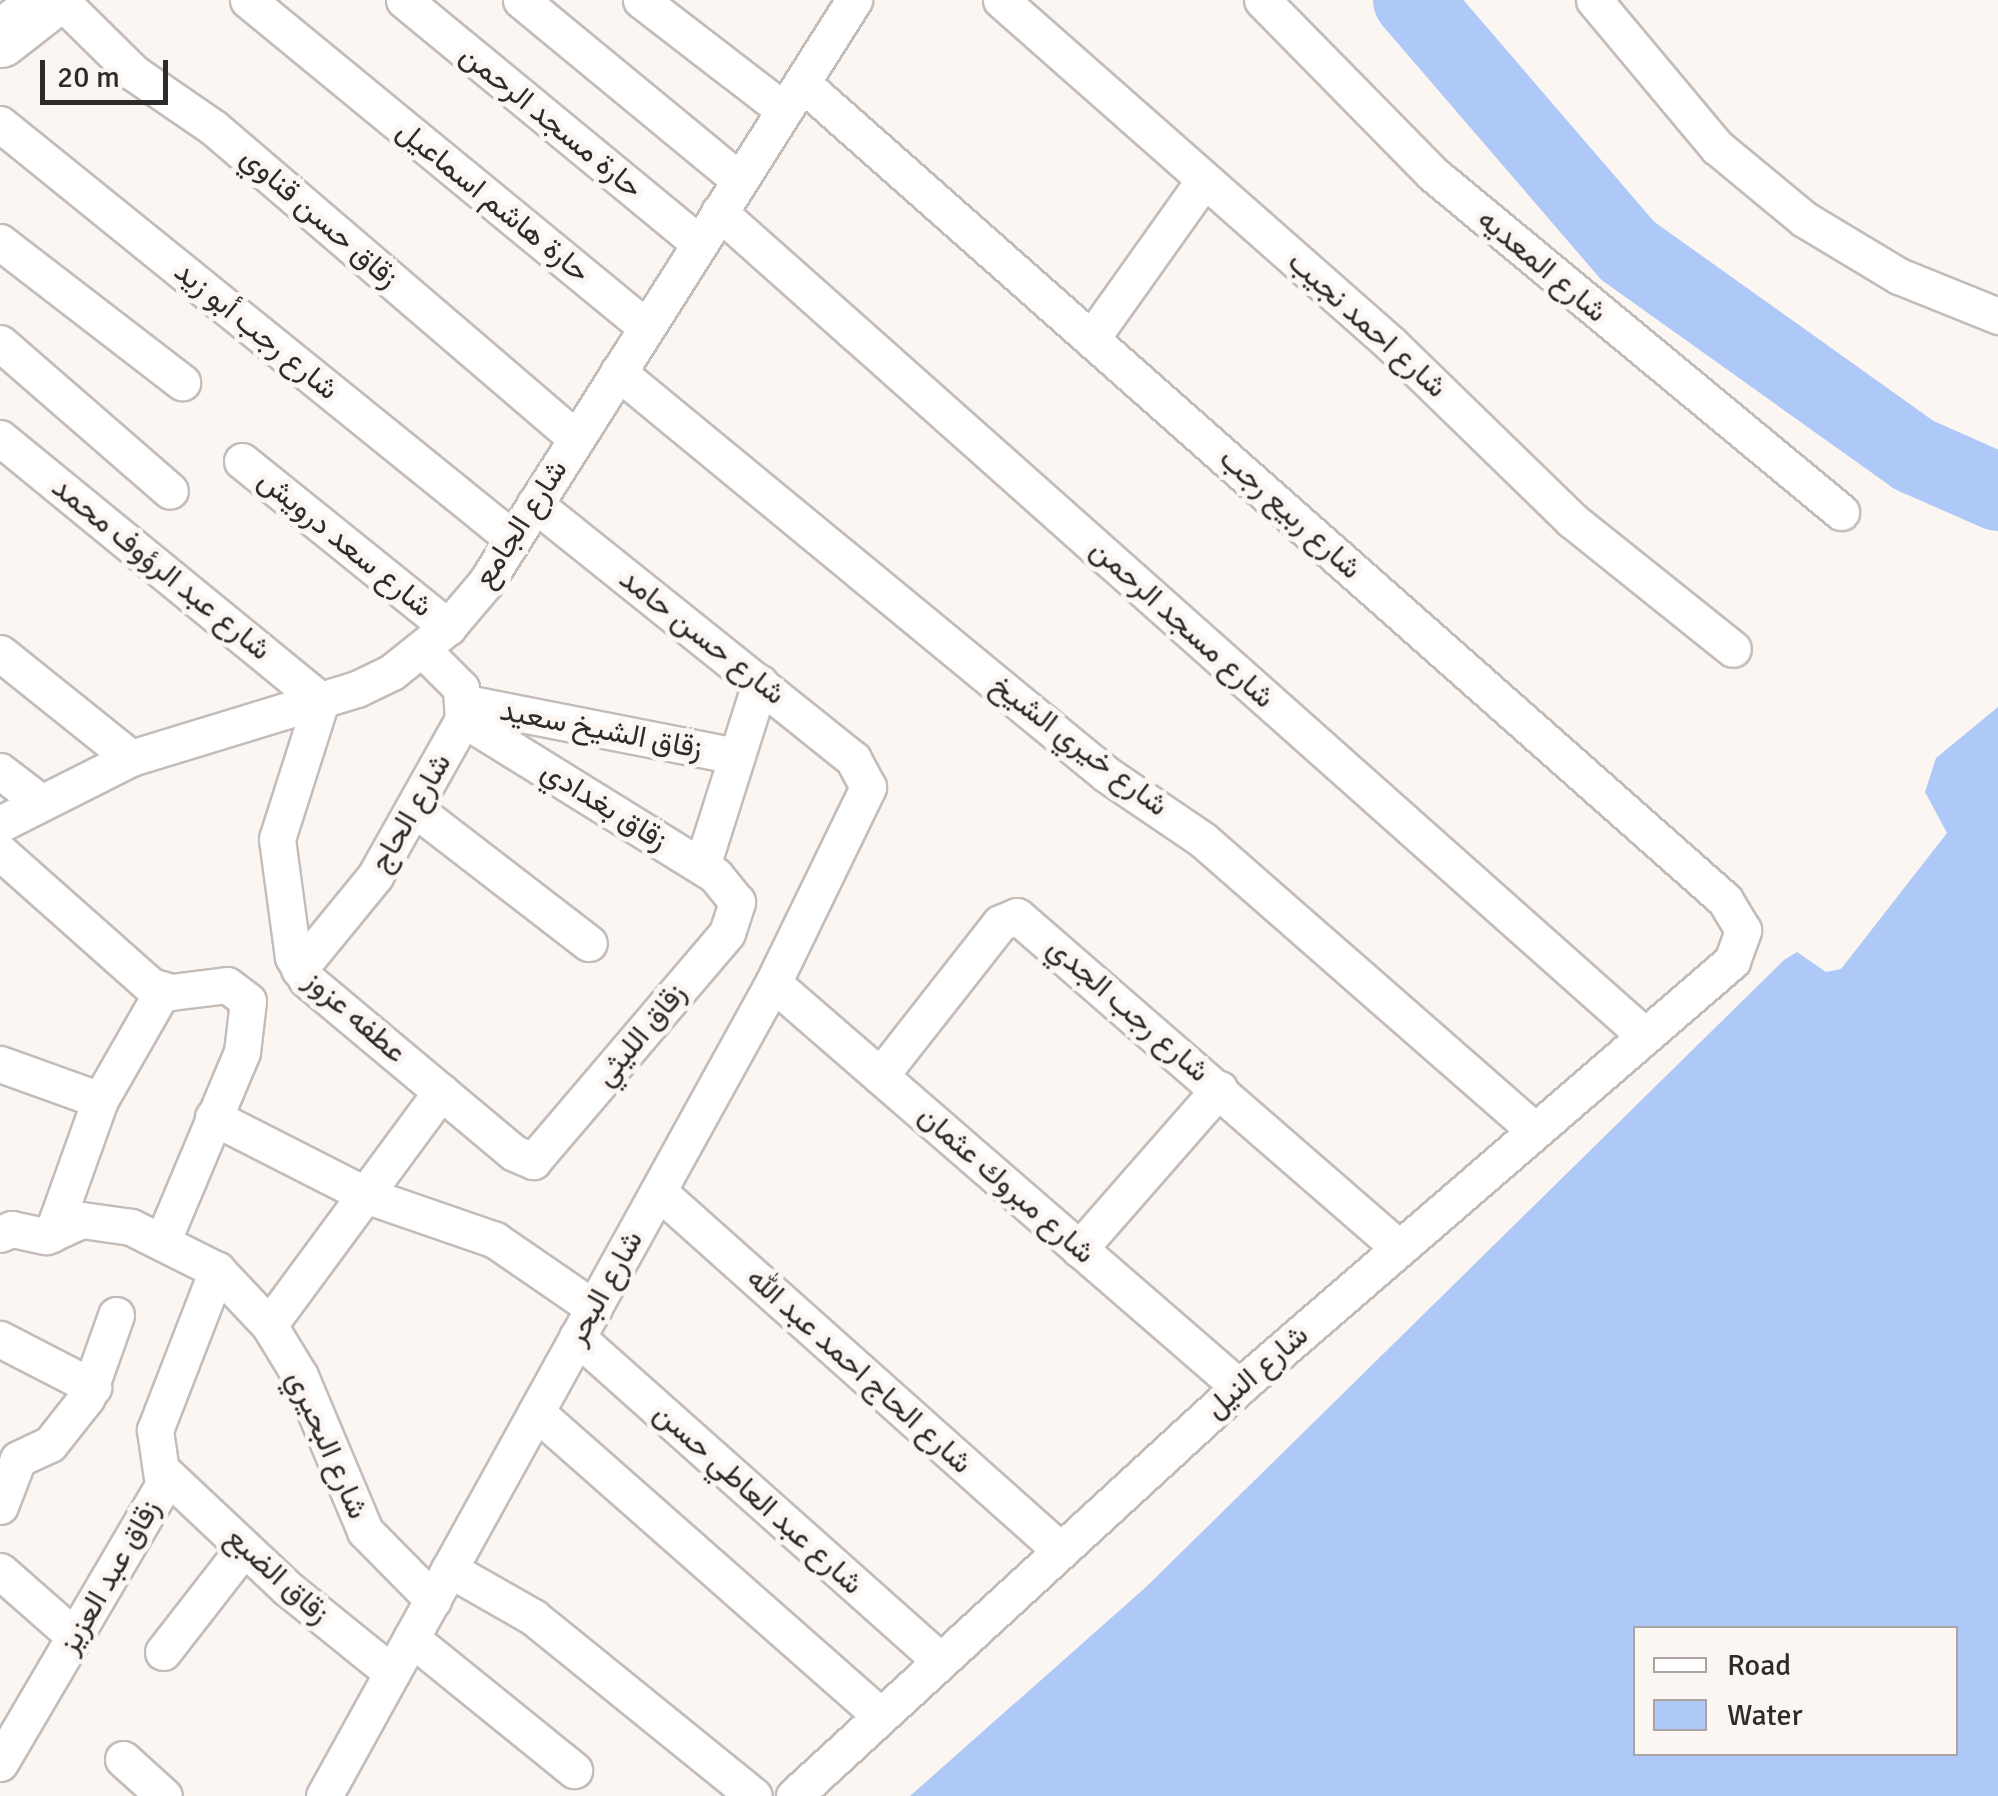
<!DOCTYPE html>
<meta charset="utf-8">
<style>
body{margin:0}
#map{position:relative;width:1998px;height:1796px;overflow:hidden;background:#fcf6f3;font-family:Signika,Vazirmatn,sans-serif}
div>[style]{position:absolute}
[style*='--x']{left:calc(var(--x)*1px);top:calc(var(--y)*1px);width:calc(var(--w)*1px);rotate:calc(var(--a)*1deg)}
.water>*{inset:0;background:#aec9f7}
.river>*{height:78px;margin:-39px;padding:0 39px;transform-origin:39px;border-radius:39px;background:#aec9f7}
.roads{filter:drop-shadow(2px 0 #c3bdba) drop-shadow(-2px 0 #c3bdba) drop-shadow(0 2px #c3bdba) drop-shadow(0 -2px #c3bdba)}
.minor>*{height:35px;margin:-17.5px;padding:0 17.5px;transform-origin:17.5px;border-radius:17.5px;background:#fff}
.trunk>*{height:55px;margin:-27.5px;padding:0 27.5px;transform-origin:27.5px;border-radius:27.5px;background:#fff}
span{translate:-50% -50%;white-space:nowrap;text-align:center;line-height:1.15;-webkit-text-stroke:10px #fcf6f3;paint-order:stroke}
.street-label{font-size:30px;color:#2e2b2a}
.legend{position:absolute;left:1633px;top:1626px;width:325px;height:130px;box-sizing:border-box;background:#fcf6f3;border:2px solid #aaa5a3;margin:0;padding:12px 18px;list-style:none;font-size:30px;color:#2e2b2a}
.legend li{display:flex;align-items:center;gap:20px;height:50px}
.legend b{width:50px;border:2px solid #aaa5a3}
.scale{position:absolute;left:40px;top:60px;width:128px;height:45px;box-sizing:border-box;border:5px solid #2e2b2a;border-top:0;padding-left:12px;font-size:30px;line-height:35px;white-space:nowrap;color:#2e2b2a;-webkit-text-stroke:8px #fcf6f3;paint-order:stroke}
</style>
<div id="map">
<div class="water">
<div style="clip-path:polygon(evenodd,1998px 707px,1998px 1796px,910px 1796px,1146px 1587px,1784px 960px,1797px 952px,1826px 972px,1841px 969px,1947px 833px,1925px 792px,1936px 758px,1998px 707px,1636px 1628px,1956px 1628px,1956px 1754px,1636px 1754px,1636px 1628px)"></div>
</div>
<div class="river">
<div style="--x:1412;--y:0;--w:331;--a:49.3"></div>
<div style="--x:1628;--y:251;--w:351;--a:35.5"></div>
<div style="--x:1914;--y:455;--w:92;--a:23.8"></div>
</div>
<div class="roads">
<div class="minor">
<div style="--x:60;--y:0;--w:104;--a:44.6"></div>
<div style="--x:134;--y:73;--w:97;--a:34.5"></div>
<div style="--x:214;--y:128;--w:477;--a:40.6"></div>
<div style="--x:248;--y:0;--w:515;--a:39.41"></div>
<div style="--x:404;--y:0;--w:382;--a:39.5"></div>
<div style="--x:521;--y:0;--w:283;--a:39.5"></div>
<div style="--x:641;--y:0;--w:180;--a:37.6"></div>
<div style="--x:1001;--y:0;--w:520;--a:41.41"></div>
<div style="--x:1391;--y:344;--w:252;--a:44.2"></div>
<div style="--x:1572;--y:520;--w:206;--a:38.7"></div>
<div style="--x:1262;--y:0;--w:244;--a:45.5"></div>
<div style="--x:1433;--y:174;--w:530;--a:39.64"></div>
<div style="--x:1594;--y:0;--w:192;--a:50.1"></div>
<div style="--x:1717;--y:147;--w:113;--a:39.6"></div>
<div style="--x:1804;--y:219;--w:111;--a:31"></div>
<div style="--x:1899;--y:276;--w:107;--a:22"></div>
<div style="--x:0;--y:124;--w:660;--a:38.97"></div>
<div style="--x:719;--y:212;--w:1238;--a:41.66"></div>
<div style="--x:0;--y:242;--w:230;--a:37.6"></div>
<div style="--x:1091;--y:339;--w:195;--a:-54.6"></div>
<div style="--x:0;--y:343;--w:225;--a:41"></div>
<div style="--x:618;--y:372;--w:632;--a:39.48"></div>
<div style="--x:1106;--y:774;--w:117;--a:34.2"></div>
<div style="--x:1203;--y:840;--w:439;--a:41.2"></div>
<div style="--x:0;--y:438;--w:415;--a:39.3"></div>
<div style="--x:321;--y:701;--w:145;--a:107.7"></div>
<div style="--x:277;--y:839;--w:119;--a:82.3"></div>
<div style="--x:293;--y:957;--w:26;--a:59"></div>
<div style="--x:306;--y:979;--w:271;--a:39.9"></div>
<div style="--x:514;--y:1153;--w:21;--a:23"></div>
<div style="--x:533;--y:1161;--w:299;--a:-49.6"></div>
<div style="--x:727;--y:933;--w:33;--a:-72"></div>
<div style="--x:737;--y:902;--w:35;--a:-129"></div>
<div style="--x:715;--y:875;--w:296;--a:-148.2"></div>
<div style="--x:242;--y:461;--w:265;--a:38.9"></div>
<div style="--x:0;--y:653;--w:168;--a:38.7"></div>
<div style="--x:466;--y:703;--w:276;--a:11.1"></div>
<div style="--x:0;--y:771;--w:49;--a:37.6"></div>
<div style="--x:416;--y:810;--w:218;--a:37.6"></div>
<div style="--x:0;--y:824;--w:147;--a:-26.7"></div>
<div style="--x:131;--y:758;--w:236;--a:-17"></div>
<div style="--x:357;--y:689;--w:39;--a:-26"></div>
<div style="--x:392;--y:672;--w:72;--a:-38.8"></div>
<div style="--x:448;--y:627;--w:59;--a:-49.8"></div>
<div style="--x:486;--y:582;--w:689;--a:-57.69"></div>
<div style="--x:0;--y:852;--w:202;--a:41.6"></div>
<div style="--x:151;--y:986;--w:21;--a:17"></div>
<div style="--x:171;--y:992;--w:56;--a:-7.1"></div>
<div style="--x:227;--y:985;--w:26;--a:37"></div>
<div style="--x:248;--y:1001;--w:51;--a:96.7"></div>
<div style="--x:242;--y:1052;--w:202;--a:112.8"></div>
<div style="--x:702;--y:866;--w:192;--a:-72.4"></div>
<div style="--x:299;--y:969;--w:120;--a:-50.7"></div>
<div style="--x:375;--y:876;--w:180;--a:-60.7"></div>
<div style="--x:463;--y:719;--w:31;--a:-94"></div>
<div style="--x:461;--y:688;--w:54;--a:-135"></div>
<div style="--x:773;--y:983;--w:617;--a:40.92"></div>
<div style="--x:0;--y:1064;--w:106;--a:19.8"></div>
<div style="--x:880;--y:1076;--w:194;--a:-51.9"></div>
<div style="--x:1000;--y:923;--w:18;--a:-22"></div>
<div style="--x:1017;--y:916;--w:506;--a:40.99"></div>
<div style="--x:213;--y:1117;--w:174;--a:27"></div>
<div style="--x:368;--y:1196;--w:134;--a:19.1"></div>
<div style="--x:495;--y:1240;--w:120;--a:34.5"></div>
<div style="--x:659;--y:1192;--w:536;--a:41.75"></div>
<div style="--x:0;--y:1234;--w:13;--a:-23"></div>
<div style="--x:12;--y:1229;--w:35;--a:12"></div>
<div style="--x:46;--y:1236;--w:39;--a:-24"></div>
<div style="--x:82;--y:1220;--w:49;--a:8.1"></div>
<div style="--x:131;--y:1227;--w:96;--a:26.6"></div>
<div style="--x:217;--y:1270;--w:76;--a:46.6"></div>
<div style="--x:269;--y:1325;--w:60;--a:58.7"></div>
<div style="--x:300;--y:1376;--w:168;--a:67.2"></div>
<div style="--x:365;--y:1531;--w:97;--a:45.4"></div>
<div style="--x:52;--y:1234;--w:142;--a:-70.3"></div>
<div style="--x:100;--y:1100;--w:127;--a:-60.2"></div>
<div style="--x:1079;--y:1249;--w:213;--a:-48.8"></div>
<div style="--x:269;--y:1325;--w:290;--a:-53.6"></div>
<div style="--x:577;--y:1337;--w:485;--a:41.7"></div>
<div style="--x:0;--y:1339;--w:105;--a:27.3"></div>
<div style="--x:536;--y:1412;--w:458;--a:41.4"></div>
<div style="--x:166;--y:1474;--w:166;--a:43.3"></div>
<div style="--x:287;--y:1588;--w:135;--a:39"></div>
<div style="--x:0;--y:1506;--w:50;--a:-69"></div>
<div style="--x:18;--y:1459;--w:35;--a:-25"></div>
<div style="--x:50;--y:1444;--w:60;--a:-51.8"></div>
<div style="--x:87;--y:1397;--w:87;--a:-70.5"></div>
<div style="--x:449;--y:1569;--w:97;--a:29.7"></div>
<div style="--x:533;--y:1617;--w:284;--a:39"></div>
<div style="--x:0;--y:1571;--w:100;--a:41.3"></div>
<div style="--x:411;--y:1638;--w:210;--a:39"></div>
<div style="--x:163;--y:1652;--w:132;--a:-52.1"></div>
<div style="--x:123;--y:1759;--w:55;--a:42.1"></div>
<div style="--x:0;--y:1763;--w:322;--a:-59.6"></div>
<div style="--x:163;--y:1485;--w:56;--a:-98.3"></div>
<div style="--x:155;--y:1430;--w:172;--a:-68.8"></div>
<div style="--x:324;--y:1796;--w:929;--a:-61.09"></div>
<div style="--x:773;--y:983;--w:218;--a:-64.1"></div>
<div style="--x:868;--y:787;--w:32;--a:-118"></div>
<div style="--x:853;--y:759;--w:408;--a:-141.3"></div>
<div style="--x:794;--y:1796;--w:604;--a:-42.59"></div>
<div style="--x:1239;--y:1387;--w:652;--a:-40.83"></div>
<div style="--x:1732;--y:961;--w:33;--a:-70"></div>
<div style="--x:1743;--y:930;--w:35;--a:-121"></div>
<div style="--x:1725;--y:900;--w:1233;--a:-138.49"></div>
</div>
<div class="trunk">
<div style="--x:0;--y:39;--w:63;--a:-38"></div>
</div>
</div>
<div class="street-label">
<span style="left:551px;top:122px;rotate:39deg">حارة مسجد الرحمن</span>
<span style="left:493px;top:202px;rotate:39deg">حارة هاشم اسماعيل</span>
<span style="left:319px;top:218px;rotate:41deg">زقاق حسن قناوي</span>
<span style="left:1542px;top:266px;rotate:40deg">شارع المعديه</span>
<span style="left:1367px;top:325px;rotate:42deg">شارع احمد نجيب</span>
<span style="left:256px;top:331px;rotate:39deg">شارع رجب أبو زيد</span>
<span style="left:1290px;top:514px;rotate:42deg">شارع ربيع رجب</span>
<span style="left:521px;top:524px;rotate:-57deg">شارع الجامع</span>
<span style="left:345px;top:544px;rotate:39deg">شارع سعد درويش</span>
<span style="left:161px;top:569px;rotate:39deg">شارع عبد الرؤوف محمد</span>
<span style="left:1182px;top:624px;rotate:42deg">شارع مسجد الرحمن</span>
<span style="left:702px;top:637px;rotate:38deg">شارع حسن حامد</span>
<span style="left:601px;top:730px;rotate:11deg">زقاق الشيخ سعيد</span>
<span style="left:1079px;top:746px;rotate:37deg">شارع خيري الشيخ</span>
<span style="left:604px;top:806px;rotate:32deg">زقاق بغدادي</span>
<span style="left:411px;top:813px;rotate:-60deg">شارع الحاج</span>
<span style="left:1128px;top:1010px;rotate:41deg">شارع رجب الجدي</span>
<span style="left:355px;top:1017px;rotate:41deg">عطفه عزوز</span>
<span style="left:641px;top:1035px;rotate:-50deg">زقاق الليثي</span>
<span style="left:1006px;top:1185px;rotate:41deg">شارع مبروك عثمان</span>
<span style="left:605px;top:1288px;rotate:-61deg">شارع البحر</span>
<span style="left:859px;top:1371px;rotate:42deg">شارع الحاج احمد عبد الله</span>
<span style="left:1257px;top:1372px;rotate:-41deg">شارع النيل</span>
<span style="left:327px;top:1445px;rotate:66deg">شارع البحيري</span>
<span style="left:758px;top:1499px;rotate:42deg">شارع عبد العاطي حسن</span>
<span style="left:277px;top:1576px;rotate:42deg">زقاق الضبع</span>
<span style="left:110px;top:1577px;rotate:-60deg">زقاق عبد العزيز</span>
</div>
<ul class="legend">
<li><b style="height:12px;background:#fff"></b>Road</li>
<li><b style="height:28px;background:#aec9f7"></b>Water</li>
</ul>
<div class="scale">20 m</div>
</div>
